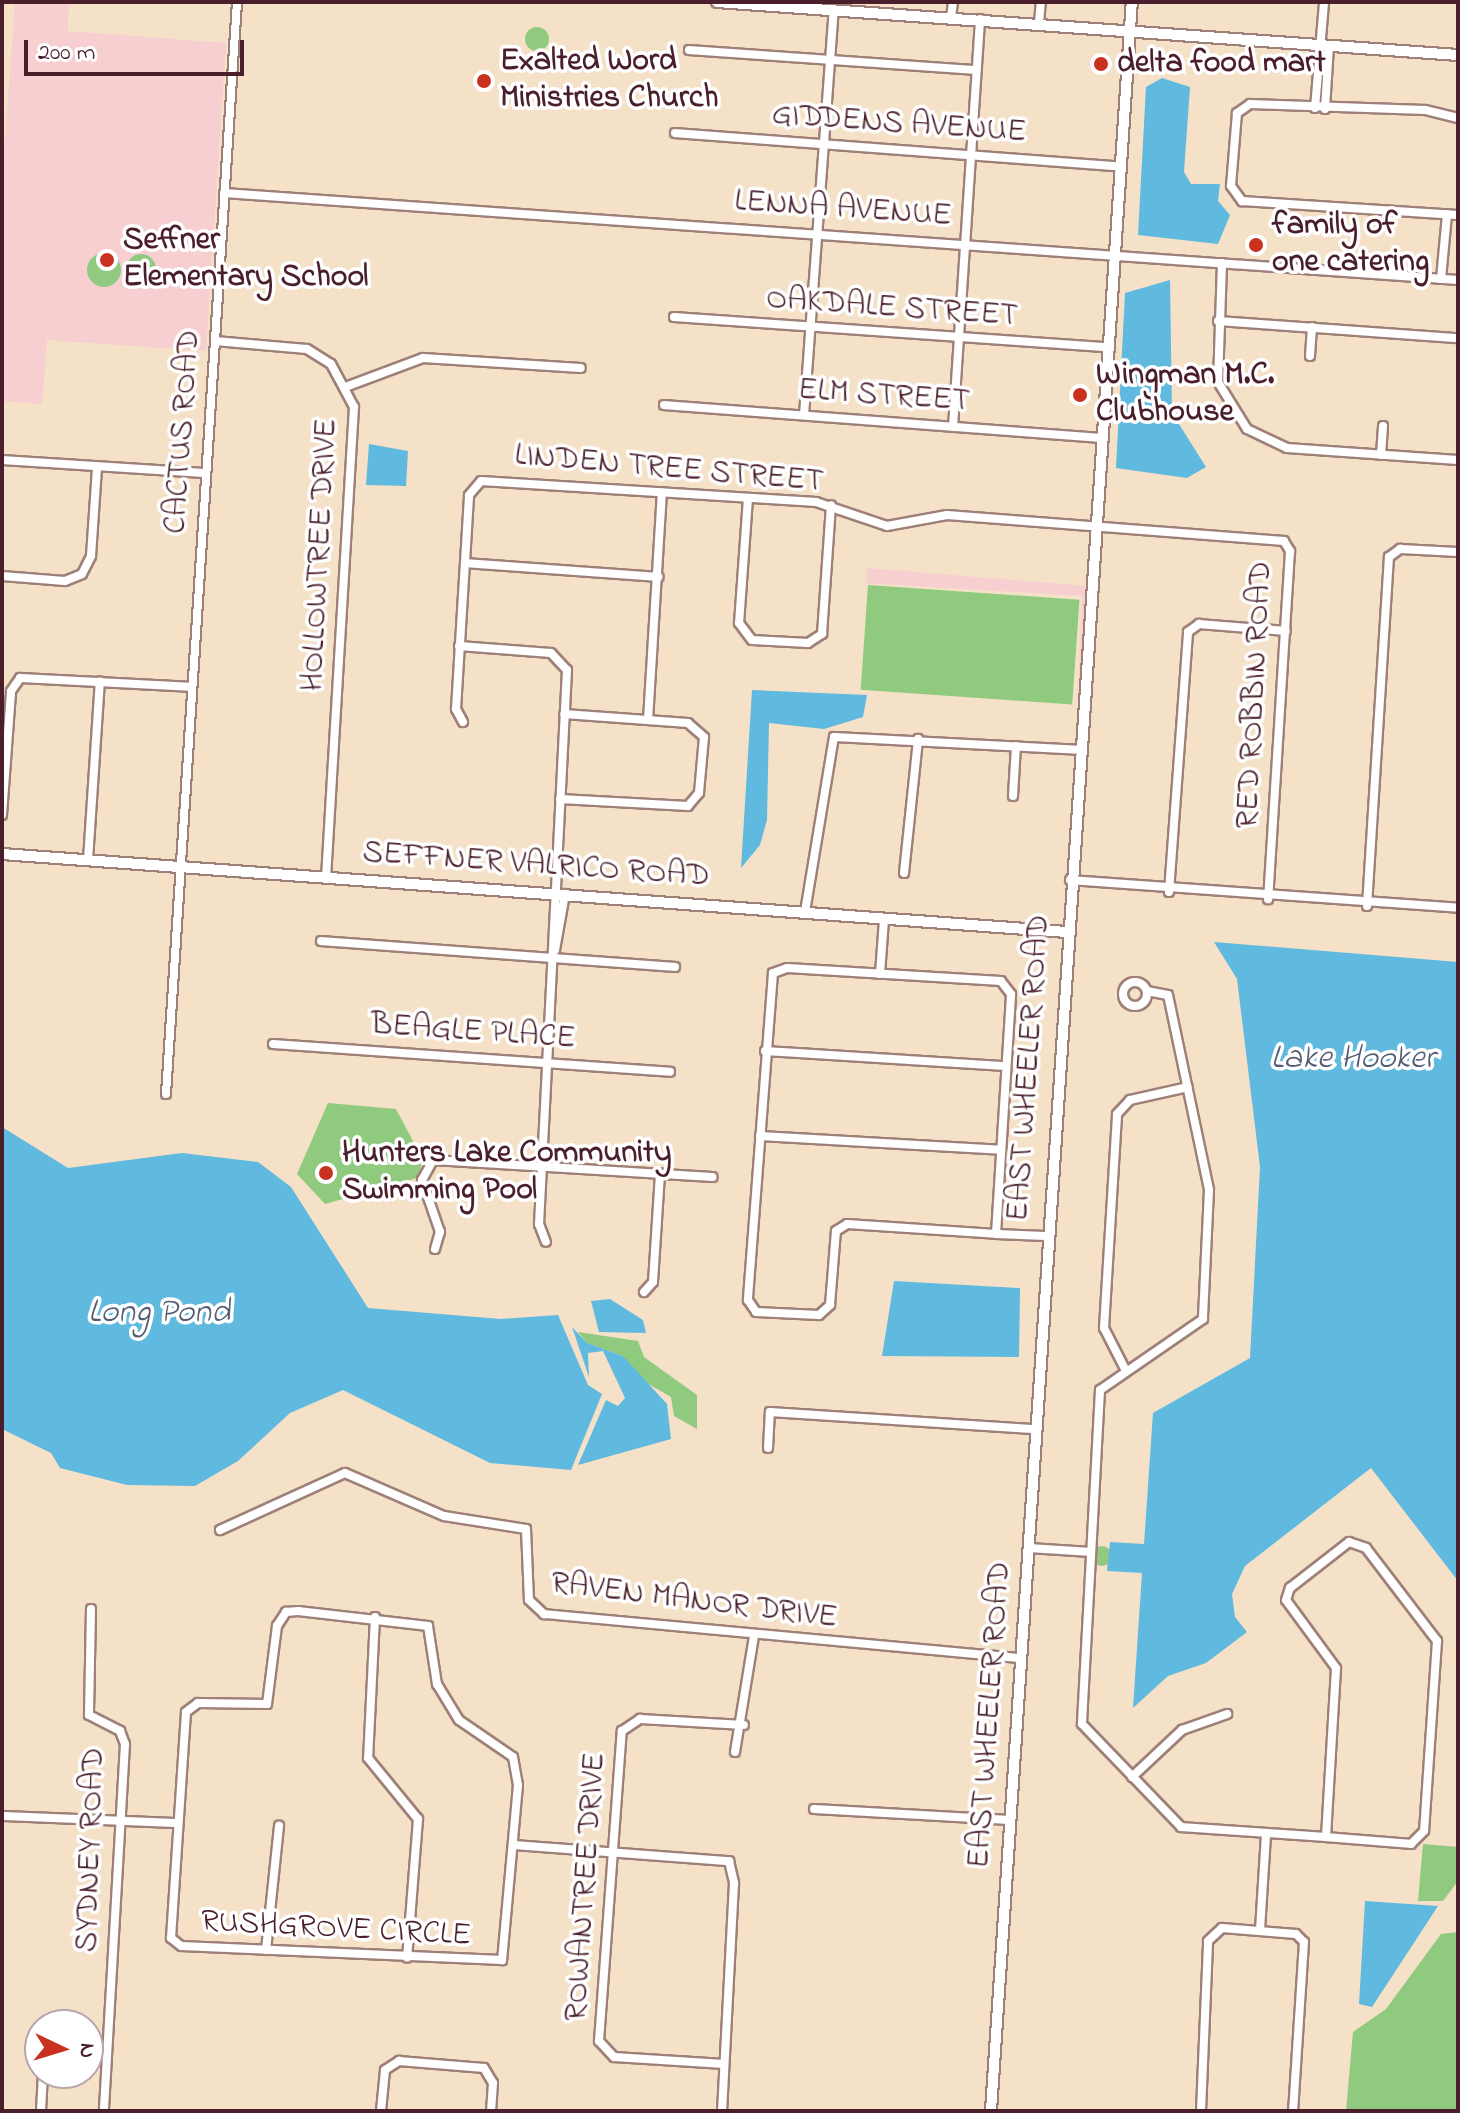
<!DOCTYPE html>
<style>
body{margin:0}
#map{position:relative;width:1460px;height:2113px;overflow:hidden;background:#f4e1c7;font-family:"Indie Flower",sans-serif}
div>[style]{position:absolute}
[style*='--x']{left:calc(var(--x)*1px);top:calc(var(--y)*1px);width:calc(var(--w)*1px);rotate:calc(var(--a)*1deg)}
.built>*{inset:0;background:#f7cfd1}
.green>*{inset:0;background:#8fca7f;transform-origin:0 0}
.round{border-radius:50%}
.water>*{inset:0;background:#60b9de}
.roads{filter:drop-shadow(2px 0 #9f8079) drop-shadow(-2px 0 #9f8079) drop-shadow(0 2px #9f8079) drop-shadow(0 -2px #9f8079)}
.minor>*{height:8px;margin:-4px;padding:0 4px;transform-origin:4px;border-radius:4px;background:#fff}
.minor>.ring{margin:-4px;padding:0;box-sizing:content-box;background:none;border:8px solid #fff;border-radius:50%}
.tertiary>*{height:10px;margin:-5px;padding:0 5px;transform-origin:5px;border-radius:5px;background:#fff}
.dots>*{width:22px;height:22px;translate:-50% -50%;box-sizing:border-box;border:4px solid #fff;border-radius:50%}
span{translate:-50% -50%;white-space:nowrap;text-align:center;line-height:1.15;-webkit-text-stroke:7px #fff;paint-order:stroke}
.poi-label{font-size:32px;color:#4a1f2b;font-weight:700}
.left{translate:0 -50%;text-align:left}
.street-label{font-size:32px;color:#4a1f2b}
.water-label{font-size:34px;color:#535d73;font-style:italic}
.frame{position:absolute;inset:0;border:4px solid #4a1f2b;pointer-events:none}
.north{position:absolute;left:24px;top:2009px;width:80px;height:80px;box-sizing:border-box;background:#fff;border:2px solid #b7a5aa;border-radius:50%;rotate:94deg;font-size:22px;font-weight:700;line-height:32px;text-align:center;color:#4a1f2b}
.north::after{content:'';display:block;margin:auto;width:28px;height:36px;background:#c8321e;clip-path:polygon(50% 0,100% 100%,50% 72%,0 100%)}
.scale{position:absolute;left:24px;top:40px;width:220px;height:36px;box-sizing:border-box;border:4px solid #4a1f2b;border-top:0;padding-left:10px;font-size:24px;line-height:28px;white-space:nowrap;color:#4a1f2b;-webkit-text-stroke:6px #fff;paint-order:stroke}
</style>
<div id="map">
<div class="built">
<div style="clip-path:polygon(15px 2px,69px 2px,68px 31px,226px 43px,206px 351px,47px 340px,42px 404px,2px 401px,2px 180px)"></div>
<div style="clip-path:polygon(867px 568px,1086px 586px,1078px 701px,1082px 596px,866px 583px)"></div>
</div>
<div class="green">
<div class="round" style="left:525px;top:27px;width:24px;height:24px"></div>
<div class="round" style="left:87px;top:253px;width:34px;height:34px"></div>
<div class="round" style="left:126px;top:254px;width:30px;height:30px"></div>
<div style="left:868px;top:585px;width:212px;height:105px;rotate:4deg"></div>
<div style="clip-path:polygon(328px 1103px,396px 1109px,423px 1160px,417px 1178px,325px 1204px,297px 1174px)"></div>
<div style="clip-path:polygon(578px 1332px,638px 1341px,644px 1357px,697px 1395px,697px 1429px,674px 1416px,671px 1397px,640px 1379px,623px 1356px,587px 1343px)"></div>
<div class="round" style="left:1092px;top:1546px;width:20px;height:20px"></div>
<div style="clip-path:polygon(1423px 1844px,1458px 1847px,1458px 1881px,1443px 1901px,1418px 1901px)"></div>
<div style="clip-path:polygon(1458px 1932px,1458px 2111px,1346px 2111px,1353px 2032px,1386px 2009px,1441px 1934px)"></div>
</div>
<div class="water">
<div style="clip-path:polygon(1162px 78px,1190px 87px,1184px 172px,1191px 184px,1220px 184px,1218px 201px,1230px 215px,1218px 244px,1138px 235px,1146px 87px)"></div>
<div style="clip-path:polygon(1170px 280px,1172px 413px,1206px 467px,1187px 478px,1116px 468px,1125px 293px)"></div>
<div style="clip-path:polygon(369px 444px,408px 451px,406px 486px,366px 485px)"></div>
<div style="clip-path:polygon(752px 690px,867px 695px,863px 717px,824px 729px,769px 723px,767px 820px,760px 845px,741px 868px)"></div>
<div style="clip-path:polygon(1214px 942px,1458px 962px,1458px 1581px,1371px 1468px,1245px 1566px,1232px 1594px,1235px 1617px,1247px 1632px,1206px 1663px,1168px 1676px,1133px 1708px,1142px 1573px,1107px 1571px,1110px 1542px,1144px 1544px,1153px 1413px,1250px 1358px,1260px 1167px,1237px 979px)"></div>
<div style="clip-path:polygon(2px 1127px,68px 1168px,182px 1153px,258px 1162px,291px 1187px,368px 1308px,501px 1319px,558px 1315px,588px 1385px,602px 1394px,571px 1470px,490px 1463px,343px 1390px,290px 1413px,238px 1461px,195px 1486px,127px 1485px,60px 1468px,51px 1453px,2px 1429px)"></div>
<div style="clip-path:polygon(894px 1281px,1020px 1288px,1019px 1357px,882px 1356px)"></div>
<div style="clip-path:polygon(610px 1299px,643px 1320px,646px 1333px,599px 1332px,591px 1301px)"></div>
<div style="clip-path:polygon(572px 1327px,587px 1343px,623px 1356px,667px 1404px,671px 1439px,578px 1465px,606px 1400px,618px 1406px,625px 1398px,603px 1351px,588px 1353px,589px 1377px)"></div>
<div style="clip-path:polygon(1365px 1901px,1438px 1906px,1372px 2007px,1359px 2004px)"></div>
</div>
<div class="roads">
<div class="minor">
<div style="--x:951;--y:18;--w:16;--a:-83"></div>
<div style="--x:1039;--y:23;--w:21;--a:-85"></div>
<div style="--x:689;--y:50;--w:288;--a:4"></div>
<div style="--x:1315;--y:108;--w:106;--a:-85.1"></div>
<div style="--x:1325;--y:109;--w:63;--a:-86.4"></div>
<div style="--x:1458;--y:118;--w:34;--a:-166"></div>
<div style="--x:1425;--y:110;--w:175;--a:-178"></div>
<div style="--x:1250;--y:104;--w:16;--a:145"></div>
<div style="--x:1237;--y:113;--w:73;--a:94.7"></div>
<div style="--x:1231;--y:186;--w:19;--a:54"></div>
<div style="--x:1242;--y:201;--w:216;--a:3.7"></div>
<div style="--x:675;--y:133;--w:445;--a:4.3"></div>
<div style="--x:224;--y:193;--w:1237;--a:4.03"></div>
<div style="--x:1222;--y:263;--w:119;--a:91.9"></div>
<div style="--x:1218;--y:382;--w:55;--a:58.3"></div>
<div style="--x:1247;--y:429;--w:44;--a:25.4"></div>
<div style="--x:1287;--y:448;--w:171;--a:4"></div>
<div style="--x:1441;--y:279;--w:65;--a:-84.7"></div>
<div style="--x:674;--y:317;--w:434;--a:4"></div>
<div style="--x:1218;--y:321;--w:241;--a:4.1"></div>
<div style="--x:215;--y:341;--w:92;--a:5"></div>
<div style="--x:307;--y:349;--w:28;--a:32"></div>
<div style="--x:331;--y:364;--w:49;--a:61.9"></div>
<div style="--x:354;--y:407;--w:470;--a:93.4"></div>
<div style="--x:1310;--y:356;--w:29;--a:-86"></div>
<div style="--x:348;--y:386;--w:80;--a:-20.5"></div>
<div style="--x:423;--y:358;--w:158;--a:3.6"></div>
<div style="--x:664;--y:405;--w:438;--a:4.3"></div>
<div style="--x:804;--y:415;--w:406;--a:-85.8"></div>
<div style="--x:953;--y:427;--w:409;--a:-86.2"></div>
<div style="--x:1381;--y:455;--w:29;--a:-86"></div>
<div style="--x:2;--y:460;--w:202;--a:3.7"></div>
<div style="--x:748;--y:498;--w:125;--a:94.1"></div>
<div style="--x:739;--y:623;--w:21;--a:53"></div>
<div style="--x:752;--y:640;--w:56;--a:3.1"></div>
<div style="--x:808;--y:643;--w:17;--a:-33"></div>
<div style="--x:822;--y:634;--w:129;--a:-86"></div>
<div style="--x:465;--y:563;--w:194;--a:4.1"></div>
<div style="--x:2;--y:576;--w:63;--a:4.5"></div>
<div style="--x:65;--y:581;--w:18;--a:-22"></div>
<div style="--x:82;--y:574;--w:20;--a:-63"></div>
<div style="--x:91;--y:556;--w:89;--a:-86.1"></div>
<div style="--x:459;--y:646;--w:92;--a:4.4"></div>
<div style="--x:551;--y:653;--w:23;--a:47"></div>
<div style="--x:567;--y:670;--w:555;--a:92.89"></div>
<div style="--x:539;--y:1224;--w:19;--a:69"></div>
<div style="--x:648;--y:720;--w:228;--a:-86.5"></div>
<div style="--x:463;--y:722;--w:15;--a:-118"></div>
<div style="--x:456;--y:709;--w:214;--a:-86.5"></div>
<div style="--x:469;--y:495;--w:18;--a:-49"></div>
<div style="--x:481;--y:481;--w:336;--a:3.6"></div>
<div style="--x:816;--y:502;--w:75;--a:18.7"></div>
<div style="--x:887;--y:526;--w:61;--a:-10.4"></div>
<div style="--x:947;--y:515;--w:338;--a:4.4"></div>
<div style="--x:1284;--y:541;--w:12;--a:59"></div>
<div style="--x:1290;--y:551;--w:349;--a:93.6"></div>
<div style="--x:1013;--y:796;--w:50;--a:-86.6"></div>
<div style="--x:560;--y:799;--w:128;--a:3.1"></div>
<div style="--x:688;--y:806;--w:17;--a:-50"></div>
<div style="--x:699;--y:793;--w:56;--a:-84.9"></div>
<div style="--x:704;--y:737;--w:21;--a:-139"></div>
<div style="--x:688;--y:723;--w:124;--a:-175.8"></div>
<div style="--x:2;--y:815;--w:124;--a:-85.8"></div>
<div style="--x:11;--y:691;--w:16;--a:-55"></div>
<div style="--x:20;--y:678;--w:170;--a:3"></div>
<div style="--x:88;--y:860;--w:179;--a:-86.2"></div>
<div style="--x:904;--y:873;--w:135;--a:-84"></div>
<div style="--x:1070;--y:880;--w:389;--a:4.1"></div>
<div style="--x:1169;--y:892;--w:261;--a:-85.8"></div>
<div style="--x:1188;--y:632;--w:14;--a:-36"></div>
<div style="--x:1199;--y:624;--w:87;--a:4.6"></div>
<div style="--x:1367;--y:906;--w:350;--a:-86.4"></div>
<div style="--x:1389;--y:557;--w:14;--a:-36"></div>
<div style="--x:1400;--y:549;--w:58;--a:3"></div>
<div style="--x:805;--y:912;--w:177;--a:-80.6"></div>
<div style="--x:834;--y:737;--w:245;--a:3"></div>
<div style="--x:321;--y:941;--w:355;--a:4.2"></div>
<div style="--x:555;--y:950;--w:57;--a:-79.9"></div>
<div style="--x:880;--y:974;--w:55;--a:-85.8"></div>
<div class="ring" style="left:1123px;top:982px;width:16px;height:16px"></div>
<div style="--x:1147;--y:991;--w:21;--a:11"></div>
<div style="--x:1168;--y:995;--w:199;--a:78.1"></div>
<div style="--x:1209;--y:1190;--w:129;--a:92.7"></div>
<div style="--x:1203;--y:1319;--w:125;--a:145.4"></div>
<div style="--x:1100;--y:1390;--w:334;--a:93.1"></div>
<div style="--x:1082;--y:1724;--w:143;--a:46.1"></div>
<div style="--x:1181;--y:1827;--w:145;--a:3.9"></div>
<div style="--x:273;--y:1044;--w:398;--a:4"></div>
<div style="--x:765;--y:1051;--w:241;--a:3.6"></div>
<div style="--x:166;--y:1094;--w:1094;--a:-86.28"></div>
<div style="--x:760;--y:1136;--w:241;--a:3.3"></div>
<div style="--x:996;--y:1234;--w:240;--a:-86.4"></div>
<div style="--x:1011;--y:994;--w:16;--a:-128"></div>
<div style="--x:1001;--y:981;--w:214;--a:-176.5"></div>
<div style="--x:787;--y:968;--w:15;--a:160"></div>
<div style="--x:773;--y:973;--w:328;--a:94.4"></div>
<div style="--x:748;--y:1300;--w:14;--a:56"></div>
<div style="--x:756;--y:1312;--w:63;--a:2.7"></div>
<div style="--x:819;--y:1315;--w:15;--a:-42"></div>
<div style="--x:830;--y:1305;--w:74;--a:-85.4"></div>
<div style="--x:836;--y:1231;--w:13;--a:-32"></div>
<div style="--x:847;--y:1224;--w:149;--a:3.8"></div>
<div style="--x:996;--y:1234;--w:49;--a:2.3"></div>
<div style="--x:435;--y:1249;--w:18;--a:-74"></div>
<div style="--x:440;--y:1232;--w:55;--a:-109.1"></div>
<div style="--x:422;--y:1180;--w:23;--a:-61"></div>
<div style="--x:433;--y:1160;--w:280;--a:3.5"></div>
<div style="--x:644;--y:1292;--w:13;--a:-48"></div>
<div style="--x:653;--y:1282;--w:109;--a:-86.3"></div>
<div style="--x:1125;--y:1369;--w:46;--a:-117.1"></div>
<div style="--x:1104;--y:1328;--w:214;--a:-86.5"></div>
<div style="--x:1117;--y:1114;--w:19;--a:-47"></div>
<div style="--x:1130;--y:1100;--w:59;--a:-12.6"></div>
<div style="--x:768;--y:1448;--w:36;--a:-87"></div>
<div style="--x:770;--y:1412;--w:266;--a:3.7"></div>
<div style="--x:220;--y:1530;--w:137;--a:-24.5"></div>
<div style="--x:345;--y:1473;--w:108;--a:23.5"></div>
<div style="--x:444;--y:1516;--w:83;--a:9"></div>
<div style="--x:526;--y:1529;--w:71;--a:87.6"></div>
<div style="--x:529;--y:1600;--w:21;--a:43"></div>
<div style="--x:544;--y:1614;--w:478;--a:5.3"></div>
<div style="--x:1349;--y:1542;--w:18;--a:19"></div>
<div style="--x:1366;--y:1548;--w:117;--a:52.6"></div>
<div style="--x:1437;--y:1641;--w:190;--a:93.9"></div>
<div style="--x:1424;--y:1831;--w:18;--a:135"></div>
<div style="--x:1411;--y:1844;--w:85;--a:-175.3"></div>
<div style="--x:1326;--y:1837;--w:169;--a:-86.6"></div>
<div style="--x:1336;--y:1668;--w:84;--a:-126.3"></div>
<div style="--x:1286;--y:1600;--w:13;--a:-72"></div>
<div style="--x:1290;--y:1588;--w:75;--a:-37.9"></div>
<div style="--x:1029;--y:1548;--w:62;--a:3.7"></div>
<div style="--x:91;--y:1609;--w:106;--a:91.1"></div>
<div style="--x:89;--y:1715;--w:35;--a:27"></div>
<div style="--x:120;--y:1731;--w:14;--a:69"></div>
<div style="--x:125;--y:1744;--w:368;--a:93.3"></div>
<div style="--x:298;--y:1611;--w:131;--a:6.6"></div>
<div style="--x:428;--y:1626;--w:59;--a:81.2"></div>
<div style="--x:437;--y:1684;--w:42;--a:58.6"></div>
<div style="--x:459;--y:1720;--w:65;--a:34.4"></div>
<div style="--x:513;--y:1757;--w:28;--a:80"></div>
<div style="--x:518;--y:1785;--w:176;--a:95.2"></div>
<div style="--x:502;--y:1960;--w:321;--a:-177.5"></div>
<div style="--x:181;--y:1946;--w:13;--a:-141"></div>
<div style="--x:171;--y:1938;--w:226;--a:-86.2"></div>
<div style="--x:186;--y:1712;--w:15;--a:-37"></div>
<div style="--x:198;--y:1703;--w:69;--a:0.8"></div>
<div style="--x:267;--y:1704;--w:79;--a:-82.7"></div>
<div style="--x:277;--y:1626;--w:17;--a:-57"></div>
<div style="--x:286;--y:1612;--w:12;--a:-5"></div>
<div style="--x:375;--y:1617;--w:141;--a:92.8"></div>
<div style="--x:368;--y:1758;--w:79;--a:50.7"></div>
<div style="--x:418;--y:1819;--w:139;--a:94.5"></div>
<div style="--x:735;--y:1752;--w:118;--a:-80.7"></div>
<div style="--x:1132;--y:1777;--w:69;--a:-43.2"></div>
<div style="--x:1182;--y:1730;--w:48;--a:-19.6"></div>
<div style="--x:814;--y:1809;--w:196;--a:3.2"></div>
<div style="--x:2;--y:1816;--w:175;--a:2.3"></div>
<div style="--x:514;--y:1845;--w:216;--a:4.3"></div>
<div style="--x:729;--y:1861;--w:23;--a:77"></div>
<div style="--x:734;--y:1883;--w:228;--a:93"></div>
<div style="--x:1260;--y:1930;--w:96;--a:-86.4"></div>
<div style="--x:266;--y:1950;--w:125;--a:-84"></div>
<div style="--x:724;--y:2064;--w:110;--a:-176.4"></div>
<div style="--x:614;--y:2057;--w:22;--a:-133"></div>
<div style="--x:599;--y:2041;--w:311;--a:-85.8"></div>
<div style="--x:622;--y:1731;--w:22;--a:-34"></div>
<div style="--x:640;--y:1719;--w:104;--a:3.3"></div>
<div style="--x:41;--y:2111;--w:38;--a:-87"></div>
<div style="--x:381;--y:2111;--w:41;--a:-84.4"></div>
<div style="--x:385;--y:2070;--w:17;--a:-33"></div>
<div style="--x:399;--y:2061;--w:85;--a:4.7"></div>
<div style="--x:484;--y:2068;--w:17;--a:59"></div>
<div style="--x:493;--y:2083;--w:28;--a:94"></div>
<div style="--x:1201;--y:2111;--w:170;--a:-87.6"></div>
<div style="--x:1208;--y:1941;--w:19;--a:-43"></div>
<div style="--x:1222;--y:1928;--w:74;--a:4.6"></div>
<div style="--x:1296;--y:1934;--w:11;--a:45"></div>
<div style="--x:1304;--y:1942;--w:169;--a:93.7"></div>
</div>
<div class="tertiary">
<div style="--x:717;--y:2;--w:743;--a:4.09"></div>
<div style="--x:2;--y:854;--w:1067;--a:4.19"></div>
<div style="--x:991;--y:2111;--w:2114;--a:-86.18"></div>
</div>
</div>
<div class="dots">
<div style="left:1101px;top:64px;background:#c8321e"></div>
<div style="left:484px;top:81px;background:#c8321e"></div>
<div style="left:1256px;top:245px;background:#c8321e"></div>
<div style="left:107px;top:260px;background:#c8321e"></div>
<div style="left:1080px;top:395px;background:#c8321e"></div>
<div style="left:326px;top:1173px;background:#c8321e"></div>
</div>
<div class="poi-label">
<span class="left" style="left:500px;top:81px">Exalted Word<br>Ministries Church</span>
<span class="left" style="left:1117px;top:64px">delta food mart</span>
<span class="left" style="left:1272px;top:245px">family of<br>one catering</span>
<span class="left" style="left:123px;top:260px">Seffner<br>Elementary School</span>
<span class="left" style="left:1096px;top:395px">Wingman M.C.<br>Clubhouse</span>
<span class="left" style="left:342px;top:1173px">Hunters Lake Community<br>Swimming Pool</span>
</div>
<div class="street-label">
<span style="left:899px;top:125px;rotate:4deg">GIDDENS AVENUE</span>
<span style="left:843px;top:210px;rotate:4deg">LENNA AVENUE</span>
<span style="left:892px;top:309px;rotate:4deg">OAKDALE STREET</span>
<span style="left:884px;top:397px;rotate:4deg">ELM STREET</span>
<span style="left:184px;top:432px;rotate:-86deg">CACTUS ROAD</span>
<span style="left:669px;top:470px;rotate:5deg">LINDEN TREE STREET</span>
<span style="left:321px;top:555px;rotate:-87deg">HOLLOWTREE DRIVE</span>
<span style="left:1256px;top:695px;rotate:-87deg">RED ROBBIN ROAD</span>
<span style="left:536px;top:866px;rotate:4deg">SEFFNER VALRICO ROAD</span>
<span style="left:473px;top:1033px;rotate:4deg">BEAGLE PLACE</span>
<span style="left:1030px;top:1068px;rotate:-86deg">EAST WHEELER ROAD</span>
<span style="left:694px;top:1602px;rotate:7deg">RAVEN MANOR DRIVE</span>
<span style="left:991px;top:1715px;rotate:-86deg">EAST WHEELER ROAD</span>
<span style="left:92px;top:1850px;rotate:-88deg">SYDNEY ROAD</span>
<span style="left:587px;top:1887px;rotate:-86deg">ROWANTREE DRIVE</span>
<span style="left:336px;top:1930px;rotate:3deg">RUSHGROVE CIRCLE</span>
</div>
<div class="water-label">
<span style="left:1353px;top:1060px">Lake Hooker</span>
<span style="left:159px;top:1314px">Long Pond</span>
</div>
<div class="frame"></div>
<div class="north">N</div>
<div class="scale">200 m</div>
</div>
